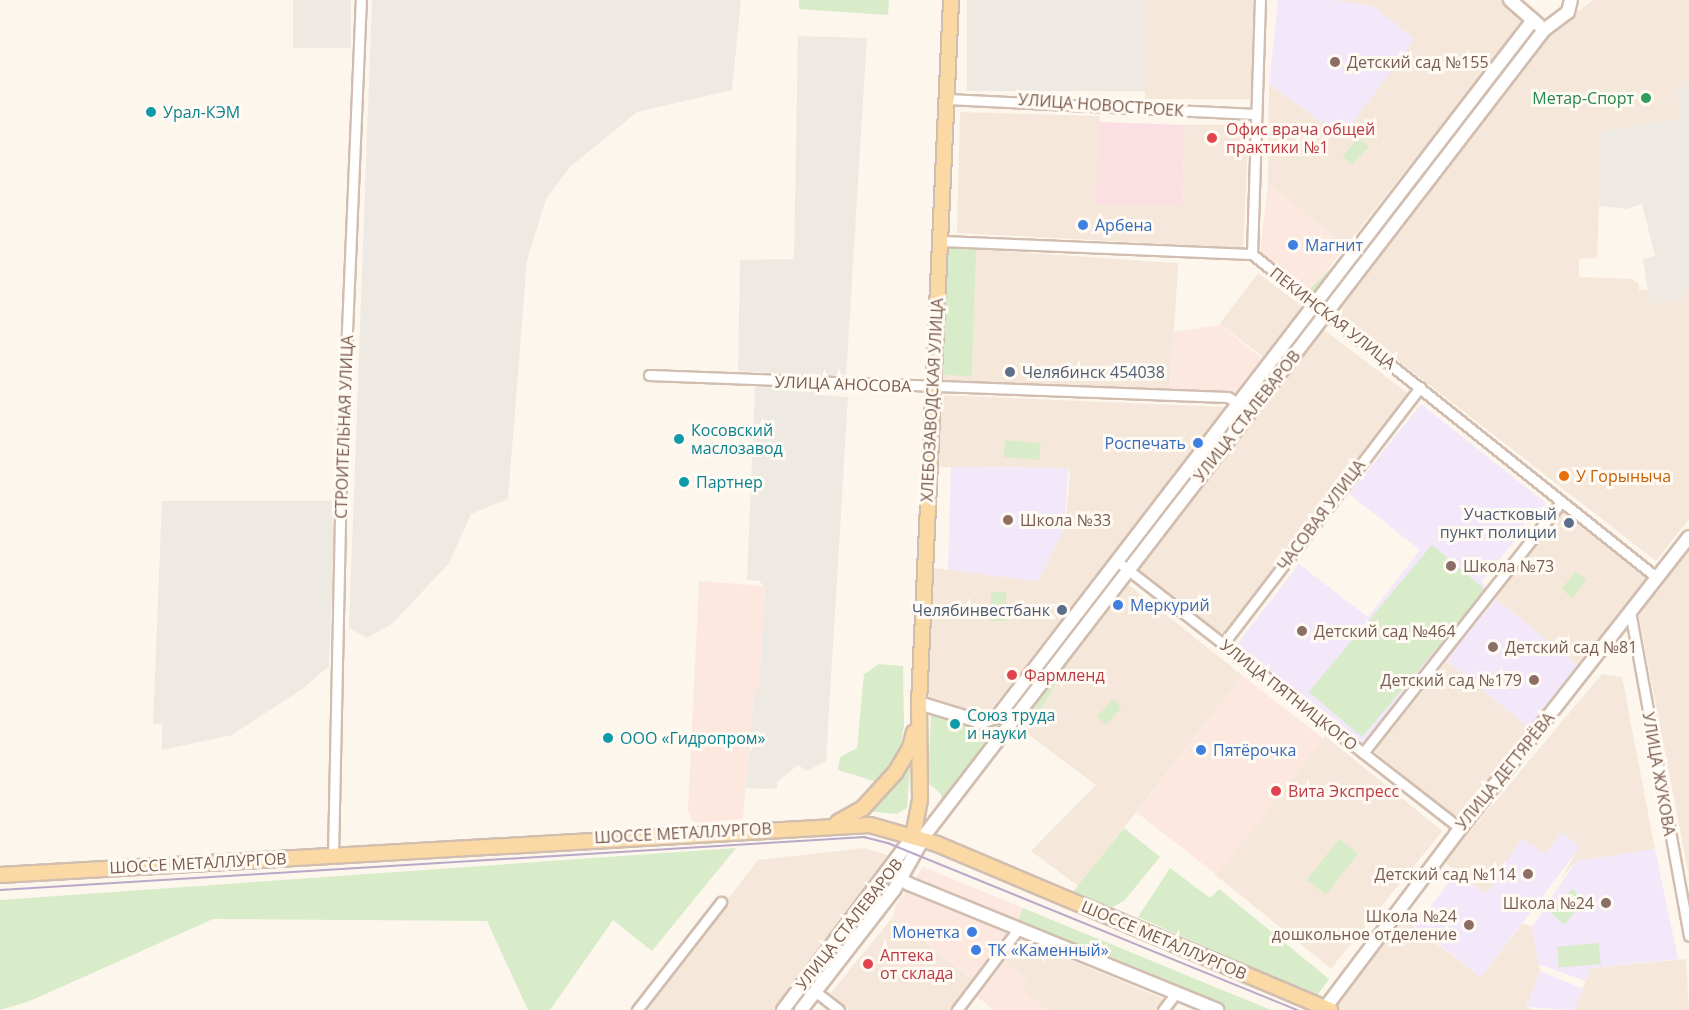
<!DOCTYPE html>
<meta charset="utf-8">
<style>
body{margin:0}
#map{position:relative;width:1689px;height:1010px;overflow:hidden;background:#fdf6ec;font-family:"Open Sans",sans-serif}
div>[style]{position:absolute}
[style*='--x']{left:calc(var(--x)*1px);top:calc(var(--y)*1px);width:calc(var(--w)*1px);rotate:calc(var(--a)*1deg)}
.residential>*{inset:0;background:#f5e8da;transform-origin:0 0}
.commercial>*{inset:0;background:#fde8e0;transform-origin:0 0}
.industrial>*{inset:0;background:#efe9e4;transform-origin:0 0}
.education>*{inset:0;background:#f3e8fa;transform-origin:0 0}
.medical>*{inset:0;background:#fbdfe3;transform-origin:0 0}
.green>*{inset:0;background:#d8ecc9;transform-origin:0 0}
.round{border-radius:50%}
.roads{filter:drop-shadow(2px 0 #d1beb0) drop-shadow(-2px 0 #d1beb0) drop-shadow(0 2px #d1beb0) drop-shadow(0 -2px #d1beb0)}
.street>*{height:9px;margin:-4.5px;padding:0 4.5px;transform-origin:4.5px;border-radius:4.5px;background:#fff}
.secondary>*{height:12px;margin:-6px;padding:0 6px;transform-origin:6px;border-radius:6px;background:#fff}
.primary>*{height:14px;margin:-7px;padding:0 7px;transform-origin:7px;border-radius:7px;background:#fbd9a5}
.tram>*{height:1.5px;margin:-0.75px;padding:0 0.75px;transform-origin:0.75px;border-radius:0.75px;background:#b9a8c9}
.dots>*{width:16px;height:16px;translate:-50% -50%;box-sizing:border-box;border:3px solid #fffaf3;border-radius:50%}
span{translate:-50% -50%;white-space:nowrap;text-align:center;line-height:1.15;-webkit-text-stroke:6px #fffaf3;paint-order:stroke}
.education-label{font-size:16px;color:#785e54}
.left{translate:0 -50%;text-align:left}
.right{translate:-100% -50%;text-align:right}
.leisure-label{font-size:16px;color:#27864d}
.street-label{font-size:16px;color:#7a5c4d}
.culture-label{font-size:16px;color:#0d838f}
.health-label{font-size:16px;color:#be3a42}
.shop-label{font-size:16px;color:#366cbe}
.service-label{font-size:16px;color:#4e5e75}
.food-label{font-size:16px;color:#c56008}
</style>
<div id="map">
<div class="residential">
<div style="left:1145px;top:0;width:109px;height:99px"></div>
<div style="clip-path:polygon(1334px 0,1501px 0,1524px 21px,1346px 246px,1268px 184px,1269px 84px,1342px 137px,1373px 6px)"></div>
<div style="clip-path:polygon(1593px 0,1689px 0,1689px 80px,1676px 86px,1681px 118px,1602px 131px,1597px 258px,1579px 259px,1579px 277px,1632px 279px,1638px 283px,1639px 290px,1648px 290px,1650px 304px,1686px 297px,1685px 291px,1689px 291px,1689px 519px,1656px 561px,1333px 310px,1541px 39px)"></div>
<div style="clip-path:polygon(960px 112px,1100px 116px,1097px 203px,1182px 206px,1185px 125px,1249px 125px,1243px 248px,957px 233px)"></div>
<div style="left:945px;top:247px;width:234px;height:133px;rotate:4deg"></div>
<div style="left:1258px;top:273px;width:56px;height:64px;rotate:37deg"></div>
<div style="left:1320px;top:327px;width:112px;height:305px;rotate:37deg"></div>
<div style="clip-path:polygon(940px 395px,1226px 407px,986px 716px,928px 699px,933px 568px,1038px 581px,1065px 527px,1070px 477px,1068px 468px,937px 467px)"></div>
<div style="left:1566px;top:509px;width:109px;height:114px;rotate:39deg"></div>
<div style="clip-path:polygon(1689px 546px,1689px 877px,1638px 612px)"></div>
<div style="clip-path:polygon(1125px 582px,1243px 676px,1078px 886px,1031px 851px,1096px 785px,1014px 724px)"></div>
<div style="left:1447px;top:661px;width:107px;height:116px;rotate:39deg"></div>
<div style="clip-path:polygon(1602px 674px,1622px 677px,1655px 849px,1576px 861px,1561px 879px,1579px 847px,1545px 855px,1486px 894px,1444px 862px)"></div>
<div style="left:1325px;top:736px;width:151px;height:177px;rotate:39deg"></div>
<div style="clip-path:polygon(865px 848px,894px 857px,776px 1010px,642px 1010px,758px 860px)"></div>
<div style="clip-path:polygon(893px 917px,975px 981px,952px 1010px,848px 1010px,829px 995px)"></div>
<div style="clip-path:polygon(1401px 917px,1481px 977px,1523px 923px,1532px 927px,1540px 971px,1526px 1007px,1533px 1010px,1342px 1010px,1339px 1005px,1342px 994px)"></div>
<div style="clip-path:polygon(1020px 939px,1164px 999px,1156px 1010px,1046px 1010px,1021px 990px,1004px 960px)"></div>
<div style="clip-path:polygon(1686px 959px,1689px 1010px,1574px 1010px,1591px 968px)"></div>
</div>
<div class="commercial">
<div style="clip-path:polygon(1268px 184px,1346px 246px,1310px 292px,1260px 252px)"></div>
<div style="clip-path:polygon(1220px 325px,1263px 359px,1235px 393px,1170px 390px,1173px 332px)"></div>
<div style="clip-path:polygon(699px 581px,765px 586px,759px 690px,754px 690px,743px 819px,693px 823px,688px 809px)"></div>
<div style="left:1243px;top:676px;width:102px;height:173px;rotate:38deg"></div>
<div style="clip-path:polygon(923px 867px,1023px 908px,1016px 926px,976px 981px,893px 917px,895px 906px)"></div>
<div style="clip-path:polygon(1004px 960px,1027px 981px,1022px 990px,1046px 1010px,994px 1010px,976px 996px)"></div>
</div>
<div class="industrial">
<div style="left:293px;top:0;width:58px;height:48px"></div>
<div style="clip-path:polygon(372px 0,741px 0,732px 90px,637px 112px,570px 167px,546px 199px,527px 260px,508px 499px,471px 514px,449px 563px,393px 623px,367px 638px,349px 628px)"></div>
<div style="left:967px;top:0;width:178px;height:91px"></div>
<div style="clip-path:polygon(798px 36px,867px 38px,846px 377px,738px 371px,740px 260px,794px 259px)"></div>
<div style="clip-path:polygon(1689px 80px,1689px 291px,1685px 291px,1686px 298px,1650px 304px,1643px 259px,1655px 256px,1642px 204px,1627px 209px,1599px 206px,1602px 131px,1680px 118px,1676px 86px)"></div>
<div style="clip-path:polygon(755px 387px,818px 390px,818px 395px,848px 397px,826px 761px,807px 771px,798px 765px,777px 782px,777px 788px,768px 789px,746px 788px,754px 690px,759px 690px,765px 587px,759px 581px,747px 580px)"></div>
<div style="clip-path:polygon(162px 501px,335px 501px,329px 666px,302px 689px,232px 735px,162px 750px,162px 724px,153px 724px)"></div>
</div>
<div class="education">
<div style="clip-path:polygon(1278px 0,1334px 0,1373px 6px,1415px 39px,1342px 137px,1269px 84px)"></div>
<div style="clip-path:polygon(1421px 404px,1546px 503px,1481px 582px,1489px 588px,1363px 744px,1237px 644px,1299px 564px,1368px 617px,1420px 550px,1349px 494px)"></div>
<div style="clip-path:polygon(951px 467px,1068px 468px,1065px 527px,1038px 581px,948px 570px)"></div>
<div style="left:1496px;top:599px;width:107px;height:79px;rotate:39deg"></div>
<div style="clip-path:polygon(1561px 832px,1580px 847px,1481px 977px,1415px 926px,1457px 872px,1486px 894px,1522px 838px,1545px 854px)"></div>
<div style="clip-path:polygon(1655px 849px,1678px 959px,1591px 968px,1586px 981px,1538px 964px,1532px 927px,1576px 861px)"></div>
<div style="clip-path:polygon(1540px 971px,1583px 989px,1574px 1010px,1526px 1007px)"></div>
</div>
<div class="medical">
<div style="left:1099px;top:122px;width:86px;height:81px;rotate:2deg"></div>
</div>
<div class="green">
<div style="clip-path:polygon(799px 0,889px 0,888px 15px,799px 9px)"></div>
<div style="clip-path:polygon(1534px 31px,1537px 33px,1420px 187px,1415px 183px)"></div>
<div class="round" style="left:1359px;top:123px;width:16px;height:16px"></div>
<div style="left:1359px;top:138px;width:13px;height:25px;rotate:42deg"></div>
<div style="left:1401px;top:198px;width:8px;height:130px;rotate:45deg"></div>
<div style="left:947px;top:248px;width:29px;height:127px;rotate:2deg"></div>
<div style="clip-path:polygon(1316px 311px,1321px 314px,1261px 391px,1255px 386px)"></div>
<div style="clip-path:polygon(1240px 409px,1247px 413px,1130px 562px,1126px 558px)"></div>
<div style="left:1005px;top:440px;width:36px;height:17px;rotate:5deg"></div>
<div style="left:1432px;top:545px;width:70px;height:192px;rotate:40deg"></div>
<div style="left:1119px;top:567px;width:6px;height:187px;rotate:31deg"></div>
<div style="left:1575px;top:571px;width:14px;height:23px;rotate:36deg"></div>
<div style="left:991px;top:592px;width:15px;height:29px"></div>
<div style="clip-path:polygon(879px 664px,903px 666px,904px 724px,900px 751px,880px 783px,838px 770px,840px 757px,857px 748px,864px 674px)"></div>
<div style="left:1113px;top:699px;width:12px;height:24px;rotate:42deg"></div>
<div style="clip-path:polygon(931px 713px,982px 728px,992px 728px,996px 722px,1002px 728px,942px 805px,941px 794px,928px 783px)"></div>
<div style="clip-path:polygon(911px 754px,907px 808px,896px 814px,867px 811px)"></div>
<div style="clip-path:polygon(1124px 828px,1160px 857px,1124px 901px,1108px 910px,1072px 893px)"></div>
<div style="left:1339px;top:839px;width:24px;height:52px;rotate:38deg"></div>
<div style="clip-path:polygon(736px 848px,652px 951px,613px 920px,550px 1010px,528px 1010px,487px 921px,213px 919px,30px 1001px,0 1010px,0 900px)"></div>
<div style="clip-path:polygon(1170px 868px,1210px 898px,1219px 889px,1329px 979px,1317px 996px,1138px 917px)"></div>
<div style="left:1572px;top:889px;width:17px;height:32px;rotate:40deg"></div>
<div style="clip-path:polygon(1023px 908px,1271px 1010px,1221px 1010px,1016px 926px)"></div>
<div style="left:1599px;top:943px;width:21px;height:42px;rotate:85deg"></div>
</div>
<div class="roads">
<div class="street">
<div style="--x:946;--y:99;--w:310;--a:2.8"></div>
<div style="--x:941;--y:241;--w:311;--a:2.4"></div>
<div style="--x:1252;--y:254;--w:517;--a:38.64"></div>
<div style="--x:1252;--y:254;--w:254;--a:-88.2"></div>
<div style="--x:649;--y:375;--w:579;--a:2.18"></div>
<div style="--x:1228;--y:397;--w:27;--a:34"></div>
<div style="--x:1118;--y:562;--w:433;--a:37.9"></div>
<div style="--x:1630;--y:611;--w:330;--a:79.7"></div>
<div style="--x:1223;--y:644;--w:324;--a:-52.5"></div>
<div style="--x:1363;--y:753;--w:320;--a:-51.7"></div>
<div style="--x:333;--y:855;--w:381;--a:-88.8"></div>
<div style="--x:341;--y:474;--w:474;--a:-87.6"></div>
<div style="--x:816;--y:992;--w:29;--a:38"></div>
<div style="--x:637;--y:1010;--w:137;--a:-52.1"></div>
<div style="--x:957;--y:1010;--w:103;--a:-52.9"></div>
<div style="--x:1163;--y:1010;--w:21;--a:-53"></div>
</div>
<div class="secondary">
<div style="--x:1510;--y:0;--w:38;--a:41"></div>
<div style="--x:919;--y:703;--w:65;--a:17"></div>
<div style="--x:981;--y:722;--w:18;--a:-19"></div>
<div style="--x:998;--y:716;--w:878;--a:-52.45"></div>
<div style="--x:924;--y:836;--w:1017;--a:-52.43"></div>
<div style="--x:1544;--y:30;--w:30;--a:-37"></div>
<div style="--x:1568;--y:12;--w:12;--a:-76"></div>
<div style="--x:889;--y:872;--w:23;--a:31"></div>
<div style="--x:909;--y:884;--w:333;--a:22.2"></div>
<div style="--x:1325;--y:1008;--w:218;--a:-53"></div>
<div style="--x:1456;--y:834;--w:377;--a:-51.9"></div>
<div style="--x:783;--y:1010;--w:217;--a:-53.2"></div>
<div style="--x:801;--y:1010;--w:152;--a:-52.2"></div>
<div style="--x:894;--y:890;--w:59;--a:-60.4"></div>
</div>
<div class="primary">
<div style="--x:838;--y:822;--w:29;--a:-29"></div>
<div style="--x:863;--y:808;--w:47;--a:-47.6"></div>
<div style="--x:895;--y:773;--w:29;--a:-59"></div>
<div style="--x:910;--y:748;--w:16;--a:-76"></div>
<div style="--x:913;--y:836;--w:38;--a:-79"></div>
<div style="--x:920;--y:799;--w:96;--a:-90.6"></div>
<div style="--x:919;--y:703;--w:704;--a:-87.39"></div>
<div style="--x:0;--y:875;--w:871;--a:-3.29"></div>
<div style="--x:870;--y:825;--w:70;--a:15.8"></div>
<div style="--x:937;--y:844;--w:427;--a:22.9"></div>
</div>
</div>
<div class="tram">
<div style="--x:0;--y:890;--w:866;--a:-3.51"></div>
<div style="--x:864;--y:837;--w:25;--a:14"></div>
<div style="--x:888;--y:843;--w:442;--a:22.2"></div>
</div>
<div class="dots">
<div style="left:1335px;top:62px;background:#8d6e63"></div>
<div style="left:1646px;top:98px;background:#2e9e5b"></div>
<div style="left:151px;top:112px;background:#0f9aa8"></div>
<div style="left:1212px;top:138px;background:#e0444e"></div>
<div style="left:1083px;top:225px;background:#3f7fe0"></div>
<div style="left:1293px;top:245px;background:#3f7fe0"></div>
<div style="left:1010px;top:372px;background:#5c6f8a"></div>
<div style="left:679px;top:439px;background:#0f9aa8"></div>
<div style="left:1198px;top:443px;background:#3f7fe0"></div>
<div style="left:1564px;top:476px;background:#e8710a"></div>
<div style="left:684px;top:482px;background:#0f9aa8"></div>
<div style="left:1008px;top:520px;background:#8d6e63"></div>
<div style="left:1569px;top:523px;background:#5c6f8a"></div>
<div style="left:1451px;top:566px;background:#8d6e63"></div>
<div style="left:1118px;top:605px;background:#3f7fe0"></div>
<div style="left:1062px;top:610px;background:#5c6f8a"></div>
<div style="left:1302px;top:631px;background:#8d6e63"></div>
<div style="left:1493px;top:647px;background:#8d6e63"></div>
<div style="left:1012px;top:675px;background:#e0444e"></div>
<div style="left:1534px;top:680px;background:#8d6e63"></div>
<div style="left:955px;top:724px;background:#0f9aa8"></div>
<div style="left:608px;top:738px;background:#0f9aa8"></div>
<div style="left:1201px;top:750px;background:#3f7fe0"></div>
<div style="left:1276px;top:791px;background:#e0444e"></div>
<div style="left:1528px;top:874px;background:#8d6e63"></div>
<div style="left:1606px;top:903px;background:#8d6e63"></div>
<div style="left:1469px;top:925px;background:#8d6e63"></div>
<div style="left:972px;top:932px;background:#3f7fe0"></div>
<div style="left:976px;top:950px;background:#3f7fe0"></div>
<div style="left:868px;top:964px;background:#e0444e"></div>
</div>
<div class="education-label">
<span class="left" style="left:1347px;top:62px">Детский сад №155</span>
<span class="left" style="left:1020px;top:520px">Школа №33</span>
<span class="left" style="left:1463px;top:566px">Школа №73</span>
<span class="left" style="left:1314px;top:631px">Детский сад №464</span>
<span class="left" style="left:1505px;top:647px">Детский сад №81</span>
<span class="right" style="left:1522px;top:680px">Детский сад №179</span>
<span class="right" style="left:1516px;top:874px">Детский сад №114</span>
<span class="right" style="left:1594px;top:903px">Школа №24</span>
<span class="right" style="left:1457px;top:925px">Школа №24<br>дошкольное отделение</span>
</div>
<div class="leisure-label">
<span class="right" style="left:1634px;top:98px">Метар-Спорт</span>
</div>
<div class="street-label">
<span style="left:1101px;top:105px;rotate:4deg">УЛИЦА НОВОСТРОЕК</span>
<span style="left:1333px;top:318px;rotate:38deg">ПЕКИНСКАЯ УЛИЦА</span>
<span style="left:843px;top:384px;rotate:2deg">УЛИЦА АНОСОВА</span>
<span style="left:932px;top:400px;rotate:-87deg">ХЛЕБОЗАВОДСКАЯ УЛИЦА</span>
<span style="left:1247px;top:416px;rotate:-52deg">УЛИЦА СТАЛЕВАРОВ</span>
<span style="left:344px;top:427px;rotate:-88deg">СТРОИТЕЛЬНАЯ УЛИЦА</span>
<span style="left:1321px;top:515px;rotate:-53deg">ЧАСОВАЯ УЛИЦА</span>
<span style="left:1289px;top:695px;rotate:38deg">УЛИЦА ПЯТНИЦКОГО</span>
<span style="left:1505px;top:771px;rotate:-51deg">УЛИЦА ДЕГТЯРЁВА</span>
<span style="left:1659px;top:774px;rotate:80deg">УЛИЦА ЖУКОВА</span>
<span style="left:683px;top:833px;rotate:-3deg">ШОССЕ МЕТАЛЛУРГОВ</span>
<span style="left:198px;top:863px;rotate:-3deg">ШОССЕ МЕТАЛЛУРГОВ</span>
<span style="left:849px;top:924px;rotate:-52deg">УЛИЦА СТАЛЕВАРОВ</span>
<span style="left:1164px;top:940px;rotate:23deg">ШОССЕ МЕТАЛЛУРГОВ</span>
</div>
<div class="culture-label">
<span class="left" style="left:163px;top:112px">Урал-КЭМ</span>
<span class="left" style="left:691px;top:439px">Косовский<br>маслозавод</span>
<span class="left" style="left:696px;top:482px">Партнер</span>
<span class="left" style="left:967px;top:724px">Союз труда<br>и науки</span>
<span class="left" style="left:620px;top:738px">ООО «Гидропром»</span>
</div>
<div class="health-label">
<span class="left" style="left:1226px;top:138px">Офис врача общей<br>практики №1</span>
<span class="left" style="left:1024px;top:675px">Фармленд</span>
<span class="left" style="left:1288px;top:791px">Вита Экспресс</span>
<span class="left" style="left:880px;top:964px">Аптека<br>от склада</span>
</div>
<div class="shop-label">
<span class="left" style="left:1095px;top:225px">Арбена</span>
<span class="left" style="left:1305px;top:245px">Магнит</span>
<span class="right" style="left:1186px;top:443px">Роспечать</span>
<span class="left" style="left:1130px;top:605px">Меркурий</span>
<span class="left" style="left:1213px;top:750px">Пятёрочка</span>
<span class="right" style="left:960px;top:932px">Монетка</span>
<span class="left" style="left:988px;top:950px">ТК «Каменный»</span>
</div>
<div class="service-label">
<span class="left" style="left:1022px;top:372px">Челябинск 454038</span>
<span class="right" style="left:1557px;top:523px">Участковый<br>пункт полиции</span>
<span class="right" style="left:1050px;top:610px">Челябинвестбанк</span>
</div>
<div class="food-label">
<span class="left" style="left:1576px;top:476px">У Горыныча</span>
</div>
</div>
